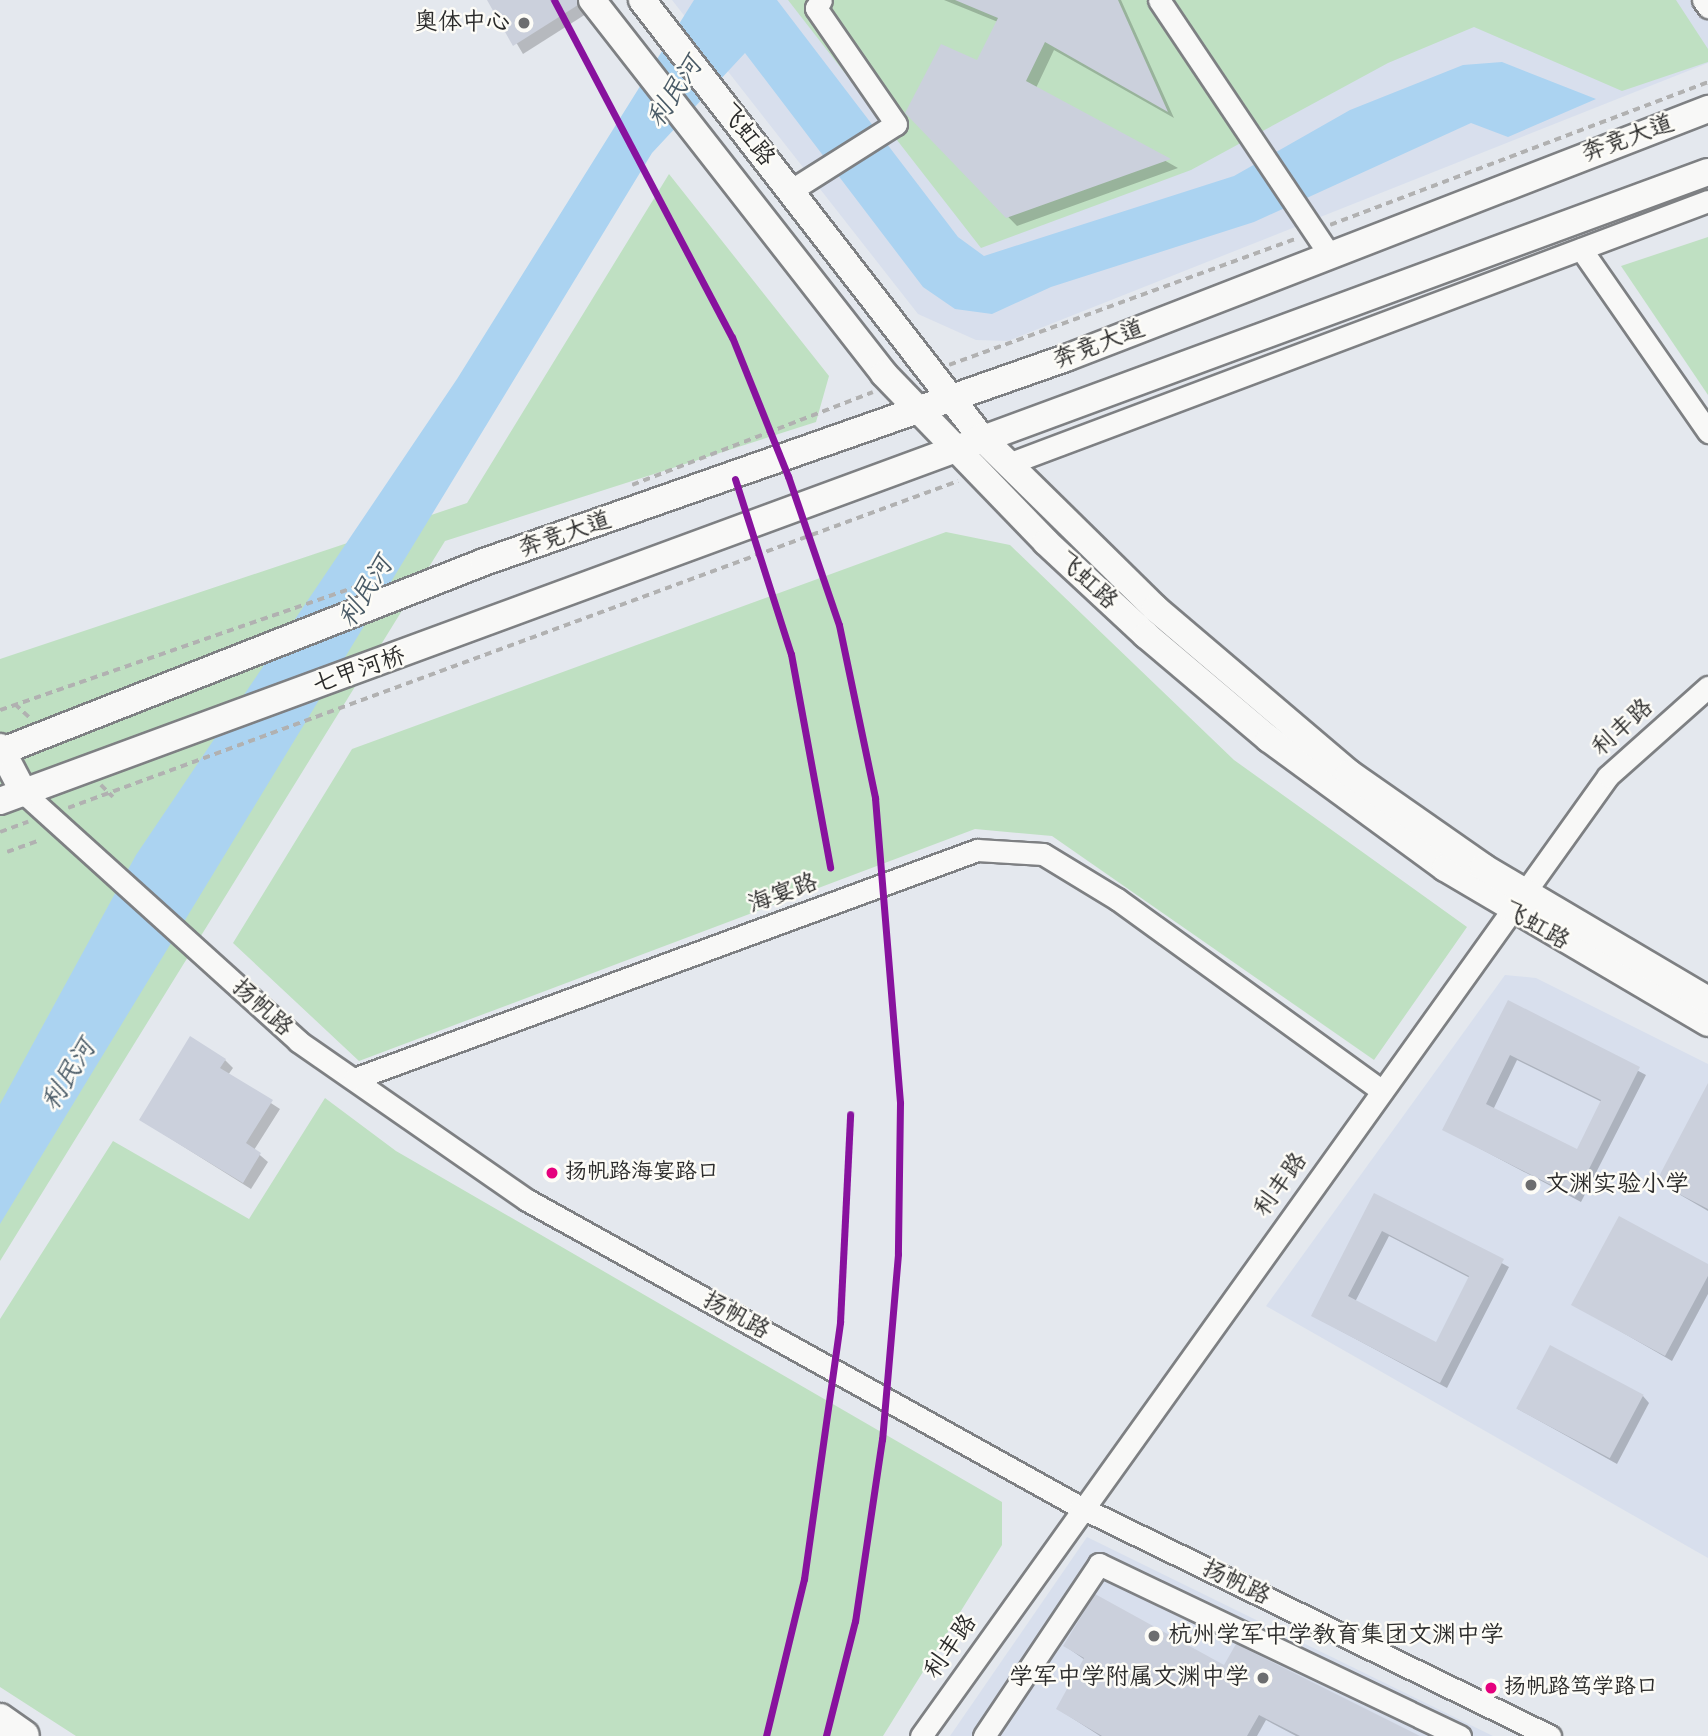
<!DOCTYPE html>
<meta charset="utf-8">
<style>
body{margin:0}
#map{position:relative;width:1708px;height:1736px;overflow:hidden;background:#e4e8ee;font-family:Mynerve,"LXGW WenKai TC",sans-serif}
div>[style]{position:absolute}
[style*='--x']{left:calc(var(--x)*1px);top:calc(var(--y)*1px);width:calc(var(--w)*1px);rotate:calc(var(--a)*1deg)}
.built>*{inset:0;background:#d8dfed}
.green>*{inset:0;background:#bfe0c2}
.water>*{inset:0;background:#abd3f1}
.shadow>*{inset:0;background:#0003}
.building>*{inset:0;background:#cbd0dc;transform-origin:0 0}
.path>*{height:3.5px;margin-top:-1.75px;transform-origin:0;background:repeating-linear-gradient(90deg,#b1b1b1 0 7px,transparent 0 12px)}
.roads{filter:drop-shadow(2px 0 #7e8083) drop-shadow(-2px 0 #7e8083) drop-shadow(0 2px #7e8083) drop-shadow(0 -2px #7e8083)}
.minor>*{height:21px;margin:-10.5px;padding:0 10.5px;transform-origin:10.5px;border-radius:10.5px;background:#f8f8f7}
.major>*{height:26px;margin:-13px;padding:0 13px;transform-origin:13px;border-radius:13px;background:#f8f8f7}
.highway>*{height:30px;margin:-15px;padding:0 15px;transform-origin:15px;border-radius:15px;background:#f8f8f7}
.metro-1>*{height:7px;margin:-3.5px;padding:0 3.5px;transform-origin:3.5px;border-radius:3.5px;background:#88129e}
.dots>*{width:19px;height:19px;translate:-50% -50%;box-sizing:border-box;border:4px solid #fdfcf7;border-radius:50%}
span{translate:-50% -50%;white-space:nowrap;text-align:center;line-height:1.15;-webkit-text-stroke:5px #fdfcf7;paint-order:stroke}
.bus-label{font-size:22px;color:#2b2b2b}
.left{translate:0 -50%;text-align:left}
.poi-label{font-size:24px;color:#2b2b2b}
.right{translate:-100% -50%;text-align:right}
.street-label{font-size:24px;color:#2b2b2b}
.water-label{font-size:26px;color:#4a5b67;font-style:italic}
</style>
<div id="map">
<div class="built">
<div style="clip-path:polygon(672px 0,1708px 0,1708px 63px,1008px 341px,976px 340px,918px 314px)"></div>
<div style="clip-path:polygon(1505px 975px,1536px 978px,1708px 1064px,1708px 1558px,1266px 1306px)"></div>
<div style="clip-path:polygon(1087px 1537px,1493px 1736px,950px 1736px)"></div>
</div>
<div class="green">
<div style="clip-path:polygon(788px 0,1676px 0,1708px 49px,1708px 62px,1622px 91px,1474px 27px,1388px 63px,1191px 170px,981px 248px)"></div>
<div style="clip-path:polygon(669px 174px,829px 376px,816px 422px,445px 541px,0 1261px,0 659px,467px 503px)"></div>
<div style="clip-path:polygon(1708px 237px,1708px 395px,1621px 266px)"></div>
<div style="clip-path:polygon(946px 532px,1010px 545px,1234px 760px,1467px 927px,1374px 1060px,1052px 836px,975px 829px,359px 1061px,233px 943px,352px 749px)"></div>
<div style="clip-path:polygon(325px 1098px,396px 1151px,1002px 1502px,1002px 1545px,883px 1736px,76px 1736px,0 1687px,0 1319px,113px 1141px,249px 1219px)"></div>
</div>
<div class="water">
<div style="clip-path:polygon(694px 0,777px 0,958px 237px,984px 256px,1234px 176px,1350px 110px,1463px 65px,1502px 62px,1596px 99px,1508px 137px,1471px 123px,1254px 222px,1051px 287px,992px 314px,955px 309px,923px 287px,745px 53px,652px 153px,0 1224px,0 1104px,136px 855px,457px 379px)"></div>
</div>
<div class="shadow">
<div style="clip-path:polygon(491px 0,590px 0,586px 14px,523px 54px)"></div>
<div style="clip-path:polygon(944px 0,1121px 0,1174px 118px,1054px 50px,1036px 88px,1178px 168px,1017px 226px,907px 113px,978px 62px,998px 22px)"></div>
<div style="clip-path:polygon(evenodd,1509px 1003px,1646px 1075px,1581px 1202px,1445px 1130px,1509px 1003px,1517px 1060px,1602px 1102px,1578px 1151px,1493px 1110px,1517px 1060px)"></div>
<div style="clip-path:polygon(225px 1060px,233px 1068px,228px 1075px,280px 1109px,254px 1150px,268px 1162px,251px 1189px,141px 1120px)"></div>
<div style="clip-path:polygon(1708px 1103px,1708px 1211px,1658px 1182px)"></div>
<div style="clip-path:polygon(evenodd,1375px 1195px,1509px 1267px,1447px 1388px,1313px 1316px,1375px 1195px,1389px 1236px,1470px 1278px,1437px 1344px,1355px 1302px,1389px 1236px)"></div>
<div style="clip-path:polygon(1708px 1266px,1708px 1294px,1672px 1361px,1573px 1304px)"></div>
<div style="clip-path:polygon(1643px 1396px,1649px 1403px,1617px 1464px,1518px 1409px)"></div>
<div style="clip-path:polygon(1065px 1646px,1225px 1667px,1414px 1736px,1296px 1736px,1266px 1720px,1257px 1736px,1100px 1736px,1058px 1709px,1085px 1660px)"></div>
</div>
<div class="building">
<div style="clip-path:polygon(487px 0,577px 0,578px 5px,513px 46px)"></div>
<div style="clip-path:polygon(955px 0,1118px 0,1168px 112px,1045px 42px,1026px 81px,1171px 159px,1006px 218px,905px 113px,941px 44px,977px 60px,998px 18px)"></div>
<div style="clip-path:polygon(evenodd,1508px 1000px,1640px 1067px,1575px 1197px,1442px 1130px,1508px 1000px,1510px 1055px,1601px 1100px,1577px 1149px,1486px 1104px,1510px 1055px)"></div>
<div style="clip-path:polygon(190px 1036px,226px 1059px,220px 1068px,273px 1100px,246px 1143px,261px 1153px,243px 1183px,139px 1120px)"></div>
<div style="clip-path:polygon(1708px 1083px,1708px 1209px,1656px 1182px)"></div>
<div style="clip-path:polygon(evenodd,1374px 1193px,1504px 1259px,1440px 1383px,1311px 1316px,1374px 1193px,1382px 1231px,1469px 1276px,1436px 1342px,1348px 1296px,1382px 1231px)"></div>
<div style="clip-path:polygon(1619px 1216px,1708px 1264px,1708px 1276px,1665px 1356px,1571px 1305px)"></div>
<div style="left:1550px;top:1345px;width:106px;height:72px;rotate:28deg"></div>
<div style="clip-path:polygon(1095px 1594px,1224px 1665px,1236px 1644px,1420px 1736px,1300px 1736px,1259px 1715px,1247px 1736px,1102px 1736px,1056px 1709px,1084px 1658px,1063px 1646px)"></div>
</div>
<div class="path">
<div style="--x:1330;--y:225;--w:404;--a:-20.7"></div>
<div style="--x:949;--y:365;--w:370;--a:-20"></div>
<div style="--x:632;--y:485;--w:258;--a:-21.1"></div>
<div style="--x:15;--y:704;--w:19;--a:43"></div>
<div style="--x:0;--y:710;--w:397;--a:-19.1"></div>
<div style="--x:101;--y:785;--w:17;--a:45"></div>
<div style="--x:68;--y:808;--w:948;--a:-20.17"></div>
<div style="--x:0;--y:832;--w:30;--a:-20"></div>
<div style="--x:7;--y:852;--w:32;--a:-20"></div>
</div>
<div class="roads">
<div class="minor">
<div style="--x:1159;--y:0;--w:306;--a:56.2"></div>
<div style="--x:1703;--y:0;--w:9;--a:54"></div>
<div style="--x:790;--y:191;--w:125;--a:-32.3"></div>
<div style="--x:896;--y:124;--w:141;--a:-124.6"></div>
<div style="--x:816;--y:8;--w:9;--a:-58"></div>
<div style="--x:1581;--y:249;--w:223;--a:55.2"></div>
<div style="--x:1008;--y:464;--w:748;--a:-20.59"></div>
<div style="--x:24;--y:793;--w:370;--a:42.1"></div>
<div style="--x:298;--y:1041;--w:279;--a:34.8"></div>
<div style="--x:527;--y:1200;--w:633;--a:29.04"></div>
<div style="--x:1080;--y:1507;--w:523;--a:25.98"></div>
<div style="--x:354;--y:1079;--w:664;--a:-20.18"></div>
<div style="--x:977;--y:850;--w:66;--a:3.5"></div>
<div style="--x:1043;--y:854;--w:87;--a:31.3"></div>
<div style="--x:1117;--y:899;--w:327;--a:35.9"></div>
<div style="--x:921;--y:1736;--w:1180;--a:-54.41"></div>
<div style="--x:1608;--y:776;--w:134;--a:-41.7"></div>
<div style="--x:984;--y:1736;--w:207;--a:-56.2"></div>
<div style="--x:1099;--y:1564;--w:400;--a:25.5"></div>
</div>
<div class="major">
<div style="--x:592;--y:0;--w:474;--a:52"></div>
<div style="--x:884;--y:374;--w:233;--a:46"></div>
<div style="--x:1046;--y:542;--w:137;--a:42.9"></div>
<div style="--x:1146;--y:635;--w:161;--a:40.2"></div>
<div style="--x:1269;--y:739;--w:218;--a:36.2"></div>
<div style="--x:1445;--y:868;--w:305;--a:30.5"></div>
<div style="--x:642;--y:0;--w:553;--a:52.2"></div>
<div style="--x:981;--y:437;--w:244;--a:44.5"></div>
<div style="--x:1155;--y:608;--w:255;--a:40.4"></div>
<div style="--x:1349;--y:773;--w:164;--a:35"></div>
<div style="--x:1483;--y:867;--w:261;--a:30.6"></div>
<div style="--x:0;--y:747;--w:52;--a:62.4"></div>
<div style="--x:0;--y:752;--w:520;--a:-21.43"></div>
<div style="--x:484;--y:562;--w:617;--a:-19.32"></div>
<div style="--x:1066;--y:358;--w:689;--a:-21.2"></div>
<div style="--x:0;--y:801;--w:1820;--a:-20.22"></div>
</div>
<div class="highway">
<div style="--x:0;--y:1719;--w:29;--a:35"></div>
</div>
</div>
<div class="metro-1">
<div style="--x:554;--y:0;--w:381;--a:62.2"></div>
<div style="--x:732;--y:337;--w:150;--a:68.1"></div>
<div style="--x:788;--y:476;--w:157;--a:71.1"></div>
<div style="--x:839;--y:625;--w:177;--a:78.2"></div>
<div style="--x:875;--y:798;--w:306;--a:85.3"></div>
<div style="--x:900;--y:1103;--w:151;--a:90.8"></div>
<div style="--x:898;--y:1254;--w:186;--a:94.9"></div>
<div style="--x:882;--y:1439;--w:184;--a:98.4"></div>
<div style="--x:855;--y:1621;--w:119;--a:104.2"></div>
<div style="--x:735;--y:479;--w:184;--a:72.3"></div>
<div style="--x:791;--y:654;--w:217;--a:79.6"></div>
<div style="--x:766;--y:1736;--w:162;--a:-76.4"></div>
<div style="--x:804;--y:1579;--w:260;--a:-82"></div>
<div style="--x:840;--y:1322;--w:208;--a:-87.2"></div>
</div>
<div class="dots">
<div style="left:524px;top:23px;background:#6c6d6f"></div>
<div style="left:552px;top:1173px;background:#e5007d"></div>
<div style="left:1531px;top:1185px;background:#6c6d6f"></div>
<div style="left:1154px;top:1636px;background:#6c6d6f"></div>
<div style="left:1263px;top:1678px;background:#6c6d6f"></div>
<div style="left:1491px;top:1688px;background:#e5007d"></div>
</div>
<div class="bus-label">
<span class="left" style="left:565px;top:1173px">扬帆路海宴路口</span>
<span class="left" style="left:1504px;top:1688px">扬帆路笃学路口</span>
</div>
<div class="poi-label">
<span class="right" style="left:510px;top:23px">奥体中心</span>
<span class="left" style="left:1545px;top:1185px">文渊实验小学</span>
<span class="left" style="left:1168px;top:1636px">杭州学军中学教育集团文渊中学</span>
<span class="right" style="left:1249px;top:1678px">学军中学附属文渊中学</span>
</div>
<div class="street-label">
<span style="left:747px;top:135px;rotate:52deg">飞虹路</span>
<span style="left:1628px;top:139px;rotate:-20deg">奔竞大道</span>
<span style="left:1099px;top:345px;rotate:-21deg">奔竞大道</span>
<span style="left:565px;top:535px;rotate:-19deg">奔竞大道</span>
<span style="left:1087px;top:581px;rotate:43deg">飞虹路</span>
<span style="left:359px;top:671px;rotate:-19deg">七甲河桥</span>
<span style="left:1623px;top:728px;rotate:-42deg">利丰路</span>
<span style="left:783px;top:894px;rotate:-20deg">海宴路</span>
<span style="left:1536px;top:926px;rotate:30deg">飞虹路</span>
<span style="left:262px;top:1008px;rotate:42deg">扬帆路</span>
<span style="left:1281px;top:1185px;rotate:-54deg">利丰路</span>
<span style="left:736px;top:1316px;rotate:29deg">扬帆路</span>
<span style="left:1236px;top:1583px;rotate:26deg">扬帆路</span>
<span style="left:951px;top:1647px;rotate:-55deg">利丰路</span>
</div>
<div class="water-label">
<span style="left:676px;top:93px;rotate:-57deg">利民河</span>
<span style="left:367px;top:593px;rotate:-58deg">利民河</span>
<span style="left:70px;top:1076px;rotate:-58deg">利民河</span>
</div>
</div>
